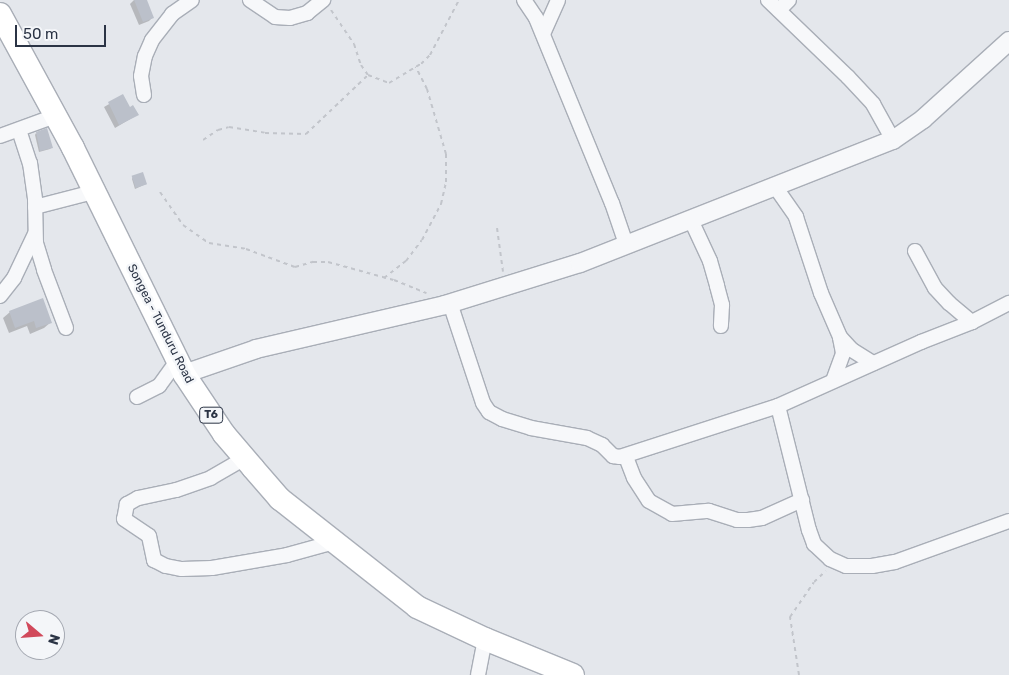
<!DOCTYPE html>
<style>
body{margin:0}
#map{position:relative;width:1009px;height:675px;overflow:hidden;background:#e4e7ec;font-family:Rubik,sans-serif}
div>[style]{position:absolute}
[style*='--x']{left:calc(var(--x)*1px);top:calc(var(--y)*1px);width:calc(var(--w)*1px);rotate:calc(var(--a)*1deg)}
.shadow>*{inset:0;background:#0003}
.building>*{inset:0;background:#bbc0ca;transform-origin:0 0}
.path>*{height:2px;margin-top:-1px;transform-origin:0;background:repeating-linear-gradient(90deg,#c2c5cb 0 4px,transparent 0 8px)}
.roads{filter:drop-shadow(1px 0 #a9aeb7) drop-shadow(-1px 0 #a9aeb7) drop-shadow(0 1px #a9aeb7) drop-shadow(0 -1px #a9aeb7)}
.minor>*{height:14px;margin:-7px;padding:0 7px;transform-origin:7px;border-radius:7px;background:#f7f8fa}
.tertiary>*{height:18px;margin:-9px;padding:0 9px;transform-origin:9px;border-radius:9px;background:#f7f8fa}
.trunk>*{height:22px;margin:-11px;padding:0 11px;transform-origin:11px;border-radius:11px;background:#fff}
span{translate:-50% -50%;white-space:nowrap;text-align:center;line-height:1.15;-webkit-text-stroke:5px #f4f6f9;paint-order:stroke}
.shield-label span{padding:1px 4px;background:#f4f6f9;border:1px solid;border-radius:4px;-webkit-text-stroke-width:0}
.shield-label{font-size:11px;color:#2b3445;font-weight:700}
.street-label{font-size:12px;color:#2b3445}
.north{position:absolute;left:15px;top:610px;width:50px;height:50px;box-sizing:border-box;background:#f4f6f9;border:1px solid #a4a8b1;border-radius:50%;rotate:108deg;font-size:14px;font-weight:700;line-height:20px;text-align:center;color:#2b3445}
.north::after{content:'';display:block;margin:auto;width:18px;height:22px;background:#d1495b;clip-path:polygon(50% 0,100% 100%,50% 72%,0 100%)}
.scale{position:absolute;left:15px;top:25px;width:91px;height:22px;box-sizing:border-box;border:2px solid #2b3445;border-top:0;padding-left:6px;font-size:15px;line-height:18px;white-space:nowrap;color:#2b3445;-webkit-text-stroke:4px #f4f6f9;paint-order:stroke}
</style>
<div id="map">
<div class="shadow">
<div style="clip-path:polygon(134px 0,145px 0,153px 17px,149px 21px,139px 25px,130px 4px)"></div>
<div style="clip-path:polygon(123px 96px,129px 108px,137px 115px,115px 128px,104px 107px)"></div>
<div style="clip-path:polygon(36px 133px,51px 148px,50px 149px,39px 152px,35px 135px)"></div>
<div style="clip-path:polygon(133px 177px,146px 184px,135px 189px,132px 179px)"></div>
<div style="clip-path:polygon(10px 312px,51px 322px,44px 328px,30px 334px,27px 326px,9px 333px,3px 318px)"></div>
</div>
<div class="building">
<div style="clip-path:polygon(134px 0,147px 0,154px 18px,143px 22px)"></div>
<div style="clip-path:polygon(123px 94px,130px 107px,133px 105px,139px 115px,119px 125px,108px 102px)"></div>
<div style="clip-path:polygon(47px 128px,53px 148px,40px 151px,36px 132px)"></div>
<div style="left:143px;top:172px;width:13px;height:12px;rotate:72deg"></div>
<div style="clip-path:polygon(43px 298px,52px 323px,36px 328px,34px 321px,15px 328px,9px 311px)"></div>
</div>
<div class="path">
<div style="--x:331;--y:10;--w:41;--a:55.9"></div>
<div style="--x:354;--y:44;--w:22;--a:72"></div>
<div style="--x:361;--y:65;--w:12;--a:55"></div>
<div style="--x:368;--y:75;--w:22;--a:21"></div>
<div style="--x:389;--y:83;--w:37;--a:-31"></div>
<div style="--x:421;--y:64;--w:13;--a:-45"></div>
<div style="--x:430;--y:55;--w:62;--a:-62.2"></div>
<div style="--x:203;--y:140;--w:18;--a:-34"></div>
<div style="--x:218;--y:130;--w:11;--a:-15"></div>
<div style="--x:229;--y:127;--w:36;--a:9"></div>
<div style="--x:265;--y:133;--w:41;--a:1.4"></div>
<div style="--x:306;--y:134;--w:86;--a:-43.6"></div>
<div style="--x:160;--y:192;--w:40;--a:55.1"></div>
<div style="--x:183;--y:225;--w:32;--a:35"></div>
<div style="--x:209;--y:243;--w:37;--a:9"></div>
<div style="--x:246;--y:249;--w:52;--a:20.2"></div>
<div style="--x:295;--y:267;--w:19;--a:-16"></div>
<div style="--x:313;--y:262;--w:15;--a:0"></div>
<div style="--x:328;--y:262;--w:68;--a:15.3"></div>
<div style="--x:394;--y:280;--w:35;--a:22"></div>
<div style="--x:497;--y:228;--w:44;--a:82.2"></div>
<div style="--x:384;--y:278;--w:28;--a:-38"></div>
<div style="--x:406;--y:261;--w:26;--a:-53"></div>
<div style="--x:422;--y:240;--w:41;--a:-62.2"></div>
<div style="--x:441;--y:204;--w:23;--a:-77"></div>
<div style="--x:446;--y:182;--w:28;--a:-90"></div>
<div style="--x:446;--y:154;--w:68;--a:-106.3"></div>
<div style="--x:427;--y:89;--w:25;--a:-117"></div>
<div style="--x:799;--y:675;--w:59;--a:-98.8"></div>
<div style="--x:790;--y:617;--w:42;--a:-55.6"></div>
<div style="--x:814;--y:582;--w:16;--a:-43"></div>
</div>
<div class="roads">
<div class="minor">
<div style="--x:250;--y:0;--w:30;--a:34"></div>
<div style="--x:275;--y:17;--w:15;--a:4"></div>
<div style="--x:290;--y:18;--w:18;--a:-16"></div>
<div style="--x:307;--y:13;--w:21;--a:-39"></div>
<div style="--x:524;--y:0;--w:22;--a:56"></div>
<div style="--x:536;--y:18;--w:200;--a:67.7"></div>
<div style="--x:612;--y:203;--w:43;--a:71.1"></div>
<div style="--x:768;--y:0;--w:111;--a:43.9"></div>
<div style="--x:848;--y:77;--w:37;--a:47"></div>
<div style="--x:873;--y:104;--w:41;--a:60.9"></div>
<div style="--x:779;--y:10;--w:14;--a:-45"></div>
<div style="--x:543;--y:34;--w:37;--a:-66"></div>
<div style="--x:144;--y:95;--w:19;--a:-99"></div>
<div style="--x:141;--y:76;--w:20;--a:-79"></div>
<div style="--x:145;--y:56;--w:17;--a:-66"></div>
<div style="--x:152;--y:40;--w:33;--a:-52"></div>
<div style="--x:172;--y:14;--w:24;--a:-35"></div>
<div style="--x:19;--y:130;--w:35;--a:72"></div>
<div style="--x:30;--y:163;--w:37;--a:82"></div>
<div style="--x:35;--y:200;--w:43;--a:88.7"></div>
<div style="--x:36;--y:243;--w:28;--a:73"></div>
<div style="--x:44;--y:270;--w:62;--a:69.2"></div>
<div style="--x:0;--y:136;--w:59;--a:-20"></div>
<div style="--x:774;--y:185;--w:39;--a:55"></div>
<div style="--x:796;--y:217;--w:80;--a:71.8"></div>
<div style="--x:821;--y:293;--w:48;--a:66.6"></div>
<div style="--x:840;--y:337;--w:18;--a:47"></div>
<div style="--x:852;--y:350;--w:25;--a:32"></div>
<div style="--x:35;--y:207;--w:60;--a:-14.5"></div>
<div style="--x:691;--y:220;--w:45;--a:65.1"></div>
<div style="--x:710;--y:261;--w:26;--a:74"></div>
<div style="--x:717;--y:286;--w:20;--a:75"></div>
<div style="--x:722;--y:305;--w:21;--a:93"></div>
<div style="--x:915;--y:251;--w:42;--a:61.6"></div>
<div style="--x:935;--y:288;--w:21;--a:47"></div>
<div style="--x:949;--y:303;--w:30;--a:40"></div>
<div style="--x:0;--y:296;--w:23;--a:-52"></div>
<div style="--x:14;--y:278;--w:49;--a:-64.5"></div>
<div style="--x:450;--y:303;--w:105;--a:71.7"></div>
<div style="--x:483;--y:403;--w:11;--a:56"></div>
<div style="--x:489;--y:412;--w:15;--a:28"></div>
<div style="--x:502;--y:419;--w:30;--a:17"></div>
<div style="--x:531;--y:428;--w:57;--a:10.1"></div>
<div style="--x:587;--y:438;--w:17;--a:25"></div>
<div style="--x:602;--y:445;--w:16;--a:45"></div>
<div style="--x:613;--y:456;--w:7;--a:8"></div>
<div style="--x:620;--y:457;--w:166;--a:-17.9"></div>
<div style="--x:778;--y:406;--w:157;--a:-24.1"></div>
<div style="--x:921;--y:342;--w:55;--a:-21.4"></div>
<div style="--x:972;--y:322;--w:42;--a:-27.2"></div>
<div style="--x:833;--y:381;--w:30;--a:-70"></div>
<div style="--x:843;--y:353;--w:16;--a:-101"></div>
<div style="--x:137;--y:397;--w:25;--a:-27"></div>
<div style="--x:159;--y:386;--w:26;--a:-54"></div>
<div style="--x:174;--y:365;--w:9;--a:-84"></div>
<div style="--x:778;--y:406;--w:128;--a:76"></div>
<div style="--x:809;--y:530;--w:15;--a:70"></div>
<div style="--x:814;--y:544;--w:22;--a:43"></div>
<div style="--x:830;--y:559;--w:17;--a:24"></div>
<div style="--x:846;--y:566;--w:26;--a:0"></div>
<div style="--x:872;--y:566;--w:23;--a:-10"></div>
<div style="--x:895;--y:562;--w:121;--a:-19.8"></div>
<div style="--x:626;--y:457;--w:22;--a:69"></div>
<div style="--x:634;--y:478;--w:27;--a:57"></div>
<div style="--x:649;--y:501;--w:26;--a:29"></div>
<div style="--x:672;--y:514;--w:37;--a:-5"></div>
<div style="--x:709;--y:511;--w:29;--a:18"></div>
<div style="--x:737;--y:520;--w:11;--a:0"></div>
<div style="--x:748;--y:520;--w:14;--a:-8"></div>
<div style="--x:762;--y:518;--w:44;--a:-24.2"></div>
<div style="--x:245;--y:458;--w:39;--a:150"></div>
<div style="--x:211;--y:478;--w:37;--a:161"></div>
<div style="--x:176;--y:490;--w:39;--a:168"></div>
<div style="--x:138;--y:498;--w:13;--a:151"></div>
<div style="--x:127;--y:504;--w:15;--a:101"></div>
<div style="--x:124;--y:519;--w:30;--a:34"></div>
<div style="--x:149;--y:536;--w:25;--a:78"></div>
<div style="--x:154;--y:560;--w:13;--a:27"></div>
<div style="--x:166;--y:566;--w:16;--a:11"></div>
<div style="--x:182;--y:569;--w:30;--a:-2"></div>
<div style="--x:212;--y:568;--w:76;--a:-9.8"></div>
<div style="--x:287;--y:555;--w:49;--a:-15.5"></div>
<div style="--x:478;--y:675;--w:37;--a:-79"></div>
</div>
<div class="tertiary">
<div style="--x:184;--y:374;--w:76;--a:-19.1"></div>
<div style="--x:256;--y:349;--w:194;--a:-13.1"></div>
<div style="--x:445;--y:305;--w:141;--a:-17.3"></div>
<div style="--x:580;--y:263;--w:336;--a:-21.5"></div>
<div style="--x:893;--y:140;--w:37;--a:-35"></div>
<div style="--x:923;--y:119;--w:116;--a:-42.2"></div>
</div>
<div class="trunk">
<div style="--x:0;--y:14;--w:153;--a:61.4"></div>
<div style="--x:73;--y:148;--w:252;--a:63.8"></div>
<div style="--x:184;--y:374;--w:72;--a:56.3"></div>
<div style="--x:224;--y:434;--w:45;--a:49.5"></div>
<div style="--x:253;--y:468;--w:41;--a:48.9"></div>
<div style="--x:280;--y:499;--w:174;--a:38.2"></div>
<div style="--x:417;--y:607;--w:75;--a:25.2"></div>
<div style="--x:485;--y:639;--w:95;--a:22.2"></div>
</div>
</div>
<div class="shield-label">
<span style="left:211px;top:415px">T6</span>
</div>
<div class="street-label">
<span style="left:160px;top:324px;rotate:63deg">Songea - Tunduru Road</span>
</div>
<div class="north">N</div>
<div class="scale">50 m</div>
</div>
